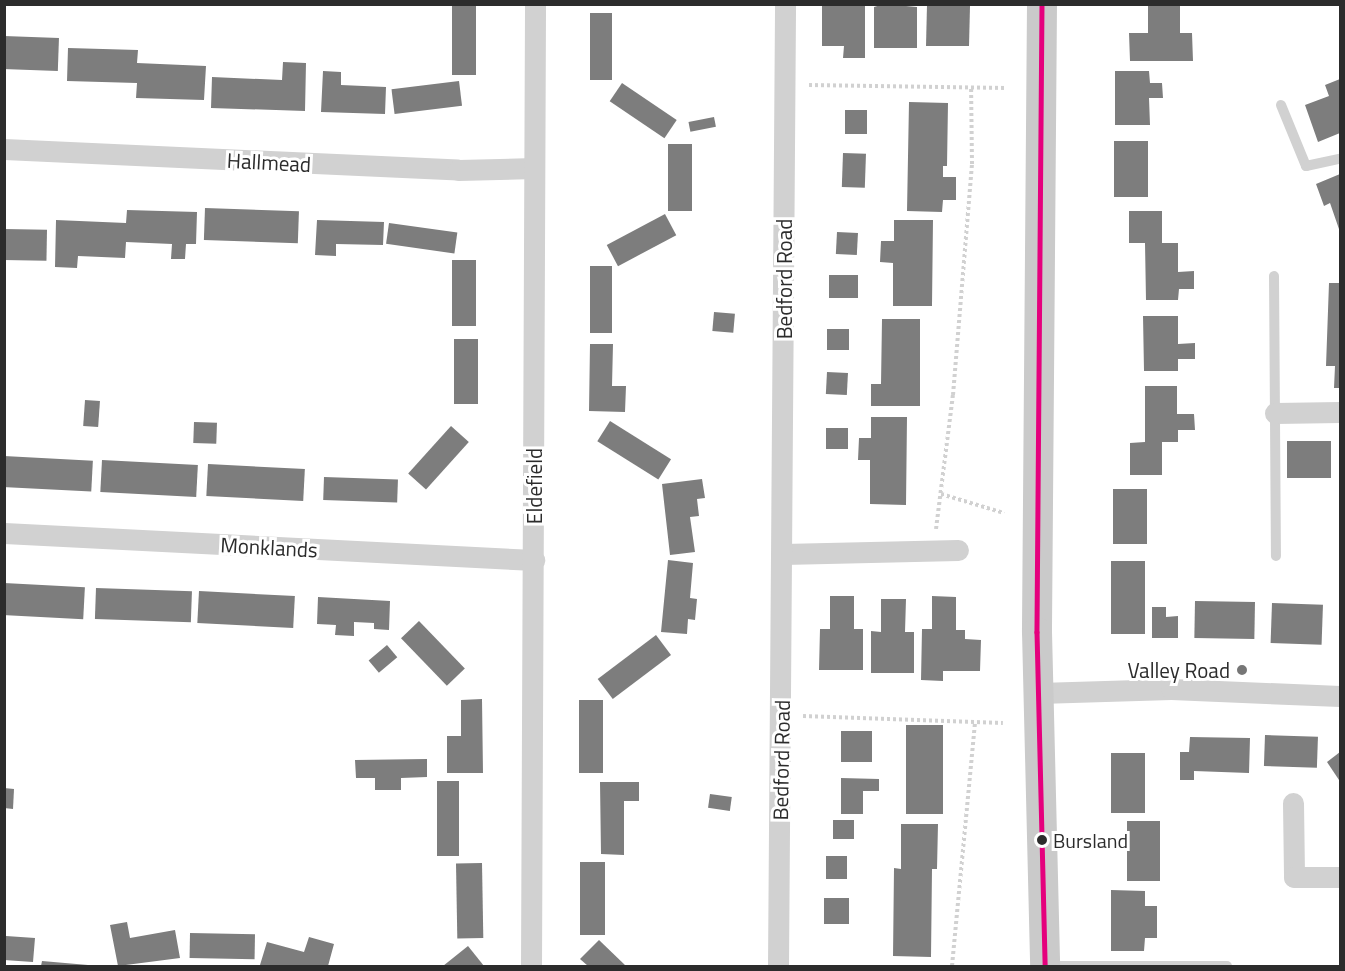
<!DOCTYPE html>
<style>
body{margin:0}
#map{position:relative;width:1345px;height:971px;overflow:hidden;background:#fff;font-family:"Titillium Web",sans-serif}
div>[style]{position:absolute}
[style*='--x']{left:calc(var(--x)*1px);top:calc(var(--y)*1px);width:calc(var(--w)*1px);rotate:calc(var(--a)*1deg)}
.building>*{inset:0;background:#7d7d7d;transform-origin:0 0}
.path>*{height:4px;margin-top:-2px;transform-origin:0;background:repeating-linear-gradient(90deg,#d1d1d1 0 3px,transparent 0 6px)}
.lane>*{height:10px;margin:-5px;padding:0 5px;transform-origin:5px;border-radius:5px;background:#d1d1d1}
.street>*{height:21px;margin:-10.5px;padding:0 10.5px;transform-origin:10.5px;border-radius:10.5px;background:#d1d1d1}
.secondary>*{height:30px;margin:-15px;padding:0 15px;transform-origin:15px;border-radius:15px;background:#cacaca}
.bus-1>*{height:4.5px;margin:-2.25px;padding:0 2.25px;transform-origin:2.25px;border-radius:2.25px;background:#e5007d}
.dots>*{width:16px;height:16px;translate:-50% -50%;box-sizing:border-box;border:3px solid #fff;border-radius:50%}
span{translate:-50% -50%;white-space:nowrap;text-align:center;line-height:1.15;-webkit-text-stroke:6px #fff;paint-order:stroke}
.bus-label{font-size:20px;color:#2c2c2c}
.left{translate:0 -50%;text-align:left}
.street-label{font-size:21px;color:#2c2c2c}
.poi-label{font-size:21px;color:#2c2c2c}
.right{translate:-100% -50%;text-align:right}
.frame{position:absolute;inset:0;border:6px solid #2c2c2c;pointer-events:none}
</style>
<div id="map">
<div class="building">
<div style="clip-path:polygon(822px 4px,865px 5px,865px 58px,843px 58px,844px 46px,822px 46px)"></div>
<div style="clip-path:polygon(884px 4px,917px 7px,917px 48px,874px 48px,874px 7px)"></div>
<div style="clip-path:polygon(937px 4px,970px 6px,969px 46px,926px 46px,927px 5px)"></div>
<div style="clip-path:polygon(1148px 4px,1180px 4px,1180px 33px,1192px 33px,1193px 61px,1130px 61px,1129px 33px,1148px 33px)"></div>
<div style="left:452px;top:5px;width:24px;height:70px"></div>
<div style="left:590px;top:13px;width:22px;height:67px"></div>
<div style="left:4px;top:36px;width:55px;height:33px;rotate:2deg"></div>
<div style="clip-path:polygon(68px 48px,138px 50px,137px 63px,206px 66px,204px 100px,136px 98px,137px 83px,67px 81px)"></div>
<div style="clip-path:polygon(283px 62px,306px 63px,305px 111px,211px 108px,212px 77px,282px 80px)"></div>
<div style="clip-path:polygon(323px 71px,341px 72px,341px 85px,386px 87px,385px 114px,321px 112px)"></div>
<div style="clip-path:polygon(1115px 71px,1149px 71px,1150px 83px,1162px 83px,1163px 98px,1149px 98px,1150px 125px,1115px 125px)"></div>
<div style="clip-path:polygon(1340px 79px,1340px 133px,1318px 142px,1305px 105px,1329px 96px,1325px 85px)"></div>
<div style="left:459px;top:81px;width:25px;height:68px;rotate:83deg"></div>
<div style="left:622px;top:83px;width:66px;height:22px;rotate:34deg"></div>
<div style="clip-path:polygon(909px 102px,948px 103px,947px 166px,943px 166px,943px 177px,956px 177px,956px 200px,943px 200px,942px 212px,907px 211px)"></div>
<div style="left:845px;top:110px;width:22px;height:24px"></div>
<div style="left:714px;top:117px;width:10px;height:26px;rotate:79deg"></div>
<div style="left:1114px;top:141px;width:34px;height:56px"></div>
<div style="left:668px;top:144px;width:24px;height:67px"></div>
<div style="left:843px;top:153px;width:23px;height:34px;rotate:2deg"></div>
<div style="clip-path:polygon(1340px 174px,1340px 232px,1330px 203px,1324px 206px,1316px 184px)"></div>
<div style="left:205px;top:208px;width:94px;height:32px;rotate:2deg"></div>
<div style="clip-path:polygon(127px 210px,197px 212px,196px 244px,186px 244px,185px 259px,171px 259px,172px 244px,126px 242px,125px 258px,78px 256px,77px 268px,55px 267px,56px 220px,126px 223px)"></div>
<div style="clip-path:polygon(1129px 211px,1162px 211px,1162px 243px,1178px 243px,1178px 272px,1194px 271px,1194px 289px,1179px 289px,1178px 300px,1146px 300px,1145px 243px,1129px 243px)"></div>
<div style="left:665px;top:214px;width:24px;height:66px;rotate:62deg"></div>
<div style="clip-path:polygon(317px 220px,384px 222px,383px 245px,336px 244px,336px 256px,315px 255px)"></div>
<div style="clip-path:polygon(894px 220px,933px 220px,932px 306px,893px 306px,893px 263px,880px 262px,881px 241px,894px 241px)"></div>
<div style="left:389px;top:223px;width:69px;height:21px;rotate:8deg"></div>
<div style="left:4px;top:229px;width:43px;height:31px;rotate:1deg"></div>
<div style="left:837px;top:232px;width:21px;height:22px;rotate:3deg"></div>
<div style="left:452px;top:260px;width:24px;height:66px"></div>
<div style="left:590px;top:266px;width:22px;height:67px"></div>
<div style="left:829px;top:275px;width:29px;height:23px"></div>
<div style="clip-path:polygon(1329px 283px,1340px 283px,1340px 388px,1334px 388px,1335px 366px,1326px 366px)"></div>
<div style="left:714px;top:312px;width:21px;height:19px;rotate:5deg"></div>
<div style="clip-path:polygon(1143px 316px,1178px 316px,1178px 344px,1195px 343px,1195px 359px,1178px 359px,1178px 371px,1144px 371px)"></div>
<div style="clip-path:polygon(882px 319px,920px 319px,920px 406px,871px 406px,871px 384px,881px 384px)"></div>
<div style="left:827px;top:329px;width:22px;height:21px"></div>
<div style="left:454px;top:339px;width:24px;height:65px"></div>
<div style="clip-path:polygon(590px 344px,613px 344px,612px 386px,626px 386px,625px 412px,589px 411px)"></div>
<div style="left:827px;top:372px;width:21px;height:22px;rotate:3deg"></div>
<div style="clip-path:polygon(1145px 386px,1177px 386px,1177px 414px,1194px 414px,1195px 430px,1178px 430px,1178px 442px,1162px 442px,1162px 475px,1130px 475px,1130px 443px,1145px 442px)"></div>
<div style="left:85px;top:400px;width:15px;height:26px;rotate:4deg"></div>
<div style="clip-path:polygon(871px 417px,907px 417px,906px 505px,870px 504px,870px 460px,858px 460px,859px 438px,871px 438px)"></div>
<div style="left:610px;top:421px;width:72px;height:24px;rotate:32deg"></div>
<div style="left:194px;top:422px;width:23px;height:21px;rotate:2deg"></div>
<div style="left:451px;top:426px;width:24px;height:64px;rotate:42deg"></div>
<div style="left:826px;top:428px;width:22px;height:21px"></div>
<div style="left:1287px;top:441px;width:44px;height:37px"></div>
<div style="left:4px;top:456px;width:89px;height:31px;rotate:3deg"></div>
<div style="left:102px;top:460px;width:96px;height:32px;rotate:3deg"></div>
<div style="left:208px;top:464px;width:97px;height:32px;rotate:3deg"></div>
<div style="left:324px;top:477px;width:74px;height:23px;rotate:2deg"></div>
<div style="clip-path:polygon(702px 479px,705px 498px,697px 499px,699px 516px,690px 517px,695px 552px,670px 555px,662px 484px)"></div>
<div style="left:1113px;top:489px;width:34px;height:55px"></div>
<div style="clip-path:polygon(668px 560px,693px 563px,690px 598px,697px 599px,695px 620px,688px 619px,687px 634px,661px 632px)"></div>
<div style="left:1111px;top:561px;width:34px;height:73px"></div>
<div style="left:4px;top:583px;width:81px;height:32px;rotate:3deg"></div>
<div style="left:96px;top:588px;width:96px;height:31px;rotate:2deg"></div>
<div style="left:199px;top:591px;width:96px;height:32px;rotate:3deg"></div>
<div style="clip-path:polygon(830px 596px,854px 596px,854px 629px,863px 629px,863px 670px,819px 670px,820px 629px,830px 629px)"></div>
<div style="clip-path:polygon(932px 596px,956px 597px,956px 630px,965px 630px,965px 639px,981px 640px,980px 671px,943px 671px,943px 681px,921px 680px,922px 629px,932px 629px)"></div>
<div style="clip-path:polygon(318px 597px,390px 601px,389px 630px,374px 629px,374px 623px,354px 622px,354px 636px,335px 635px,336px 625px,317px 624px)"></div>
<div style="clip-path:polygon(881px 599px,906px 599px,905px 632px,914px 632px,914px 673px,871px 673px,871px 631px,881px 632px)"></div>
<div style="left:1195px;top:601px;width:60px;height:37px;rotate:1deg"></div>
<div style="left:1272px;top:603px;width:51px;height:40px;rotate:2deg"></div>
<div style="clip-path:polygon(1152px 607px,1166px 607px,1166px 617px,1178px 616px,1178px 638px,1152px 638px)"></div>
<div style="left:419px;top:621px;width:66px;height:25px;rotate:46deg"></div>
<div style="left:656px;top:635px;width:25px;height:73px;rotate:53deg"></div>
<div style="left:387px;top:645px;width:16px;height:24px;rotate:50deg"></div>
<div style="clip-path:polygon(482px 699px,483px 773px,447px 773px,447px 736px,461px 736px,461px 700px)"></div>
<div style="left:579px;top:700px;width:24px;height:73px"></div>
<div style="left:906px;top:725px;width:37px;height:89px"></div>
<div style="left:841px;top:731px;width:31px;height:31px"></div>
<div style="left:1265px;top:735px;width:53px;height:31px;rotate:2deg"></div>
<div style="clip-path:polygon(1190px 737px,1250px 738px,1249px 773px,1194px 771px,1194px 780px,1180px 780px,1180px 752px,1189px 752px)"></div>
<div style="clip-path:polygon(1340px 752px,1340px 779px,1339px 780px,1327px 762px)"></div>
<div style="left:1111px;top:753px;width:34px;height:60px"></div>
<div style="clip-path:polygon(427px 759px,427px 777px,401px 778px,401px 790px,375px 790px,375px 778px,356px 778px,355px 760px)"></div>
<div style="clip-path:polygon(841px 778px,879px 779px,879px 791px,863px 791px,863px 814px,841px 814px)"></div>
<div style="left:437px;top:781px;width:22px;height:75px"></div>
<div style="clip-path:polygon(600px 782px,639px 782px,639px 801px,624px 801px,624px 855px,601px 854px)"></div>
<div style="clip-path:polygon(4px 788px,14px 789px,13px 809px,4px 808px)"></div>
<div style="left:710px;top:794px;width:22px;height:14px;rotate:8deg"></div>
<div style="left:833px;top:820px;width:21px;height:19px"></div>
<div style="left:1127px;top:821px;width:33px;height:60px"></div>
<div style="clip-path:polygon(901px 824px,938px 824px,937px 869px,932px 869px,931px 957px,893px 956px,894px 868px,901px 869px)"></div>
<div style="left:826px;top:856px;width:21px;height:23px"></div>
<div style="left:580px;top:862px;width:25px;height:73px"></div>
<div style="left:482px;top:863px;width:75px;height:26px;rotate:89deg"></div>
<div style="clip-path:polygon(1111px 890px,1145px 891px,1145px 906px,1157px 906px,1157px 938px,1145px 938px,1144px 951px,1111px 951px)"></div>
<div style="left:824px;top:898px;width:25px;height:26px"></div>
<div style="clip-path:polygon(127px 922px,130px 938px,175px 930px,180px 958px,118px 966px,110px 925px)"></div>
<div style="clip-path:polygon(4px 923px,6px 936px,35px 938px,33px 962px,4px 960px)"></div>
<div style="left:190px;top:933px;width:65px;height:25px;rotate:1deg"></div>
<div style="clip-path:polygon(309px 937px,334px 944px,328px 966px,260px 965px,267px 942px,304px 952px)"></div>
<div style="clip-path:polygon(599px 940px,626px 966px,588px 966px,580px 959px)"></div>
<div style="clip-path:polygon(468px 946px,484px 966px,443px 966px)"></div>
<div style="clip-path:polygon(42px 961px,88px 965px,88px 966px,41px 966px)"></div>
</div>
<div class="path">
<div style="--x:809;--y:85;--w:197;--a:0.9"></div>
<div style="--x:941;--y:494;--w:66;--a:16.8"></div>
<div style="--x:936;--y:529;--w:135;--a:-82.8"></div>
<div style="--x:953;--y:395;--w:232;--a:-85.3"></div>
<div style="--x:972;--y:164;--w:77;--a:-90.7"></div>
<div style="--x:803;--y:716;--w:200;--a:2"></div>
<div style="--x:952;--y:966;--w:245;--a:-84.6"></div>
</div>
<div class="lane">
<div style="--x:1281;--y:105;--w:66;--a:67.7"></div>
<div style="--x:1306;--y:166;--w:35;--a:-12"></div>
<div style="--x:1274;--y:276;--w:280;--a:89.6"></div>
<div style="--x:1048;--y:966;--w:179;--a:0"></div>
</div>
<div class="street">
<div style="--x:4;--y:149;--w:454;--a:2.6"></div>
<div style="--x:458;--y:170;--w:76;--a:-1.5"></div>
<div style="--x:1275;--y:413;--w:65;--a:-0.9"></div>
<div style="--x:4;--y:533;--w:531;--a:2.92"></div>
<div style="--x:783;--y:554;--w:175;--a:-1.3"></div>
<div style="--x:1039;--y:693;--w:132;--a:-1.7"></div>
<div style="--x:1171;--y:689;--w:169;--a:2.4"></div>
<div style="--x:1293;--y:803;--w:74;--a:89.2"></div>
<div style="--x:1294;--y:877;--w:46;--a:0"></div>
<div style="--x:531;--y:966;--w:962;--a:-89.76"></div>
<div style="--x:778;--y:966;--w:962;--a:-89.58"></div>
</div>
<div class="secondary">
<div style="--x:1042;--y:4;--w:628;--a:90.46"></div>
<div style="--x:1037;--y:632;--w:334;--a:88.6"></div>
</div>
<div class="bus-1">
<div style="--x:1042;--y:4;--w:628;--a:90.46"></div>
<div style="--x:1037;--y:632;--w:334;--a:88.6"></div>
</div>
<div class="dots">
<div style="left:1242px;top:670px;background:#767676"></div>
<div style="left:1042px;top:840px;background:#2c2c2c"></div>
</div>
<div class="bus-label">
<span class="left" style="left:1053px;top:840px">Bursland</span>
</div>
<div class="street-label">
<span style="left:269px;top:162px;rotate:3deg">Hallmead</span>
<span style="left:784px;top:279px;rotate:-90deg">Bedford Road</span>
<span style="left:534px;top:486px;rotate:-90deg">Eldefield</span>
<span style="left:269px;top:547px;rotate:3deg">Monklands</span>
<span style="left:781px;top:760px;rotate:-89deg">Bedford Road</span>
</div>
<div class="poi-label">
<span class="right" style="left:1230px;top:670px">Valley Road</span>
</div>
<div class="frame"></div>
</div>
